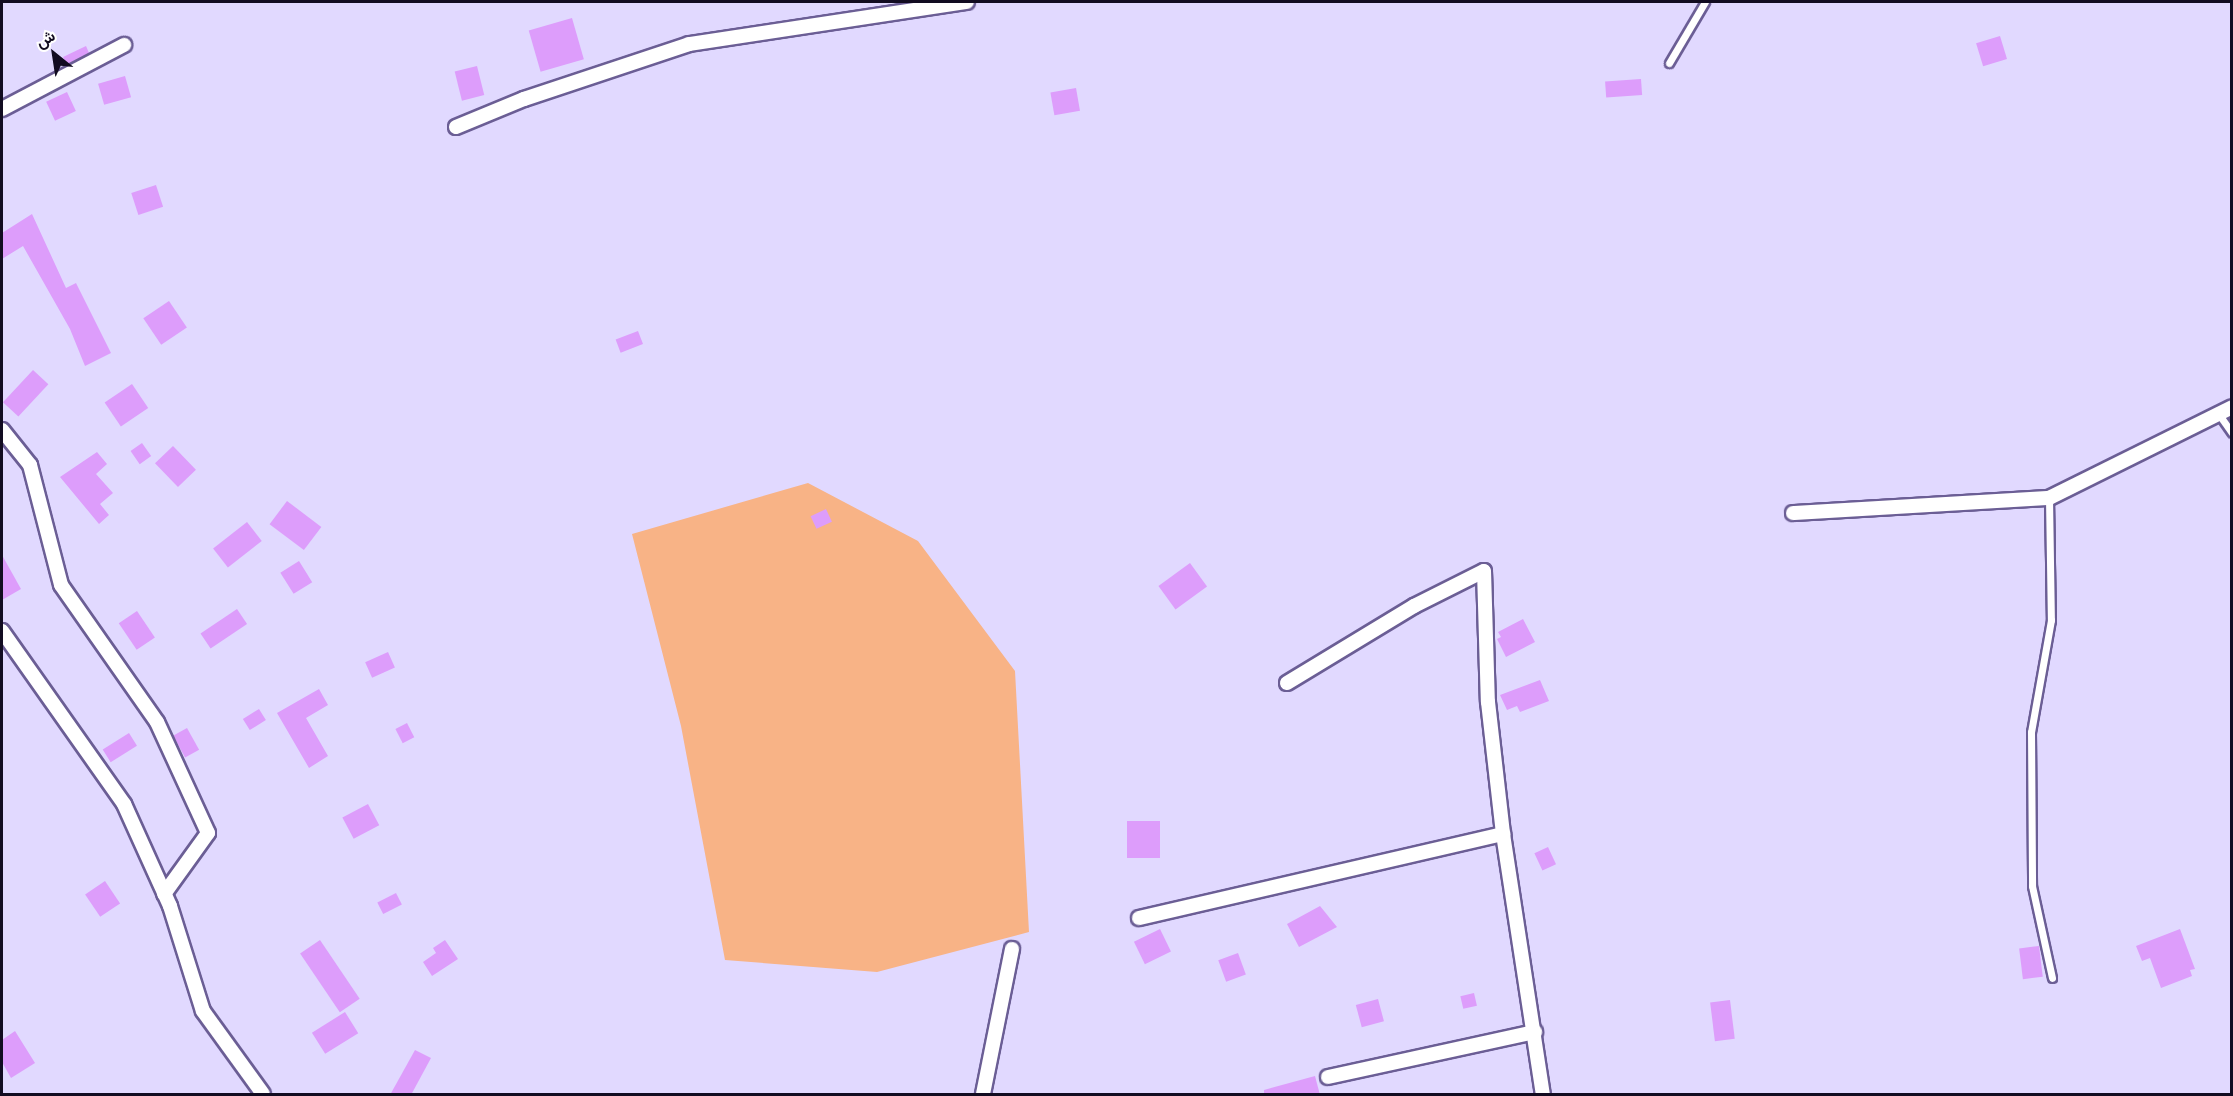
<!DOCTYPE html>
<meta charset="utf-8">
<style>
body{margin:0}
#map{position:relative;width:2233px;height:1096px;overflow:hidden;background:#e1d9ff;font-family:Barlow,Vazirmatn,sans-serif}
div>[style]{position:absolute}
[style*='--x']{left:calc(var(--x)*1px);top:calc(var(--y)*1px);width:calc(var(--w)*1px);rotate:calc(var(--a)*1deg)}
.green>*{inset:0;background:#f8b386}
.building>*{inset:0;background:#dd9dfb;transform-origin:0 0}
.roads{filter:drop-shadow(2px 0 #6b5e95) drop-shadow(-2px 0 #6b5e95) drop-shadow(0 2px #6b5e95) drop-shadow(0 -2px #6b5e95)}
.lane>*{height:7px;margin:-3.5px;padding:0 3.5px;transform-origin:3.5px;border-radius:3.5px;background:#fff}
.street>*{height:14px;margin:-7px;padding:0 7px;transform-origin:7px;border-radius:7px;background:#fff}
span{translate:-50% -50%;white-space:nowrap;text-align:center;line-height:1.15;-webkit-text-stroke:4.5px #fff;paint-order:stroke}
.frame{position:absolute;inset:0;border:3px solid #120c21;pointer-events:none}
.north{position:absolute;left:24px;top:24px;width:60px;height:60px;-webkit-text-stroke:4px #fff;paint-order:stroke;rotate:330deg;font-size:16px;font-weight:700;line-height:24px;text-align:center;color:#120c21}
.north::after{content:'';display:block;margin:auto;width:21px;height:27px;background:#120c21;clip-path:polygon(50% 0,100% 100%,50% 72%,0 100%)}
</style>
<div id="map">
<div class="green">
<div style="clip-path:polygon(808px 483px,918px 541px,1015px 671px,1029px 932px,877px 972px,725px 960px,681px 726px,632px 534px)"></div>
</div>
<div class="building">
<div style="left:572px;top:18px;width:43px;height:45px;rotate:74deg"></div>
<div style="left:2000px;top:36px;width:24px;height:25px;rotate:73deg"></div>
<div style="clip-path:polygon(86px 46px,89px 53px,67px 65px,63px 57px)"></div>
<div style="left:477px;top:66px;width:30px;height:23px;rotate:76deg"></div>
<div style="left:125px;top:76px;width:22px;height:28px;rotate:74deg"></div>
<div style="left:1641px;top:79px;width:16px;height:36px;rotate:86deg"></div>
<div style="left:1076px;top:88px;width:23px;height:26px;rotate:80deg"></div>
<div style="left:67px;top:92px;width:21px;height:23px;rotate:65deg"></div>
<div style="left:156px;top:185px;width:23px;height:26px;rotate:72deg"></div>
<div style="clip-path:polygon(32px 214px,66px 288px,76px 283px,111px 353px,85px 366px,70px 329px,23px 246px,2px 259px,2px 233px)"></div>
<div style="left:169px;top:301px;width:32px;height:31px;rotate:56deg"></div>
<div style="left:638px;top:331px;width:14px;height:24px;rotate:69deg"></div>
<div style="left:33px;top:370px;width:21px;height:44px;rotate:43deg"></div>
<div style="left:132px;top:384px;width:29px;height:33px;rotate:56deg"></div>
<div style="left:142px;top:443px;width:16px;height:14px;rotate:55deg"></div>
<div style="left:173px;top:446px;width:33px;height:25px;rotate:46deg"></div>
<div style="clip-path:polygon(97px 452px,107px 464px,96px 474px,113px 493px,100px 504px,109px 515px,99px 524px,60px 477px)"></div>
<div style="left:287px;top:501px;width:43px;height:29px;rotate:37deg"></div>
<div style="left:826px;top:509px;width:14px;height:17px;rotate:65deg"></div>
<div style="left:247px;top:522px;width:24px;height:43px;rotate:52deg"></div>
<div style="clip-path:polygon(2px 555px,21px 589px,2px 600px)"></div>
<div style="left:299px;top:561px;width:25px;height:22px;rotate:58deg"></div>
<div style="left:1190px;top:563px;width:29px;height:39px;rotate:54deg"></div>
<div style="left:237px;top:609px;width:18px;height:44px;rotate:56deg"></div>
<div style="left:137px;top:611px;width:32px;height:22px;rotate:56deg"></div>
<div style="clip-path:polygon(1523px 619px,1535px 642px,1506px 657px,1497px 639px,1501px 637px,1498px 632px)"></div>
<div style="left:388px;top:652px;width:17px;height:25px;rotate:66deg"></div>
<div style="clip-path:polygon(1540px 680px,1549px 701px,1520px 712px,1517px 706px,1507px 710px,1500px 695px)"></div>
<div style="clip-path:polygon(319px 689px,328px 705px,306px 718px,328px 756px,309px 768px,277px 713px)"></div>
<div style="left:259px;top:709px;width:13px;height:19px;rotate:58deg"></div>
<div style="left:407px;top:723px;width:16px;height:13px;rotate:63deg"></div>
<div style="left:187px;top:728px;width:25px;height:16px;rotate:61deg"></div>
<div style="left:129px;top:733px;width:15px;height:31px;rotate:58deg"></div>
<div style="left:368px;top:804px;width:24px;height:29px;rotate:62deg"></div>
<div style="left:1127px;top:821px;width:33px;height:37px"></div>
<div style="left:1548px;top:847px;width:19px;height:15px;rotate:65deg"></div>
<div style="left:105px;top:881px;width:27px;height:24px;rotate:56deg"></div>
<div style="left:396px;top:893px;width:13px;height:21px;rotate:63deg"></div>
<div style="clip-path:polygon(1320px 906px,1337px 927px,1299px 947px,1287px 924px)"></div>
<div style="left:1160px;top:929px;width:25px;height:29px;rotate:64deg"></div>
<div style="clip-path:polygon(2180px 929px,2195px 969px,2190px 970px,2192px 976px,2161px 988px,2150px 958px,2142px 961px,2136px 946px)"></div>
<div style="left:320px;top:940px;width:71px;height:24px;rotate:56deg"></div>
<div style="clip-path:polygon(445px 940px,458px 959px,432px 976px,423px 962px,436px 953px,433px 948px)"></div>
<div style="left:2039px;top:946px;width:31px;height:20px;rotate:83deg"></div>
<div style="left:1238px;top:953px;width:23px;height:21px;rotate:70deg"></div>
<div style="left:1474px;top:993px;width:13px;height:14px;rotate:77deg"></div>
<div style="left:1378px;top:999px;width:23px;height:23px;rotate:75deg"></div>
<div style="left:1730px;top:1000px;width:39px;height:20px;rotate:83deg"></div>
<div style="left:345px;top:1012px;width:25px;height:39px;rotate:58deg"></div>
<div style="clip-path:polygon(15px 1031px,35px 1063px,11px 1078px,2px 1062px,2px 1040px)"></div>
<div style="clip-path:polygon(415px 1050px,431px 1058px,411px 1095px,390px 1095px)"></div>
<div style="clip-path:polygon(1315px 1076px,1320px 1095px,1264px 1095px,1264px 1090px)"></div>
</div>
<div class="roads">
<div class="lane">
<div style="--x:1669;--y:63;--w:71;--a:-59.5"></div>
<div style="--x:2218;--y:413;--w:24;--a:55"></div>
<div style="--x:2049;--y:498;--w:122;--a:89.1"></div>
<div style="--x:2051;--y:620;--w:114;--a:100.1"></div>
<div style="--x:2031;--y:732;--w:154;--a:89.6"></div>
<div style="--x:2032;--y:886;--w:94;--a:77.7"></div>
</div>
<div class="street">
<div style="--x:2;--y:109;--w:138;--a:-27.7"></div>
<div style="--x:456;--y:127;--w:74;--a:-22.4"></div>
<div style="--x:524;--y:99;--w:174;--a:-18.4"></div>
<div style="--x:689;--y:44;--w:281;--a:-8.6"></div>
<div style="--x:2;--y:430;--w:45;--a:51.3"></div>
<div style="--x:30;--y:465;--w:124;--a:75.5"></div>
<div style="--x:61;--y:585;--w:167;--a:55"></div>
<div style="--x:157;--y:722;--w:122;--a:65.3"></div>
<div style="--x:208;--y:833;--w:75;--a:125.8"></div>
<div style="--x:1793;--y:513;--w:256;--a:-3.4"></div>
<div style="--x:2049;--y:498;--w:204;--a:-26.4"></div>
<div style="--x:2;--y:631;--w:212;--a:54.8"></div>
<div style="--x:124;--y:804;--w:112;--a:65.7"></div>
<div style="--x:170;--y:906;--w:110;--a:72.6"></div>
<div style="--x:203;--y:1011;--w:102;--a:54.1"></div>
<div style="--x:1287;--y:683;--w:149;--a:-31.2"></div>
<div style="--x:1414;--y:606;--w:78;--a:-26.6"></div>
<div style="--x:1484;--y:571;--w:131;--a:88.3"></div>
<div style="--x:1488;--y:702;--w:133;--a:83.5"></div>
<div style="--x:1503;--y:834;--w:263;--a:81.3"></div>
<div style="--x:1139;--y:918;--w:374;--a:-13"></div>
<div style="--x:1328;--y:1077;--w:212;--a:-12.3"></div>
<div style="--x:983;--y:1094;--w:148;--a:-78.7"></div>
</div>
</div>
<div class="frame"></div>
<div class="north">ش</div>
</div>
